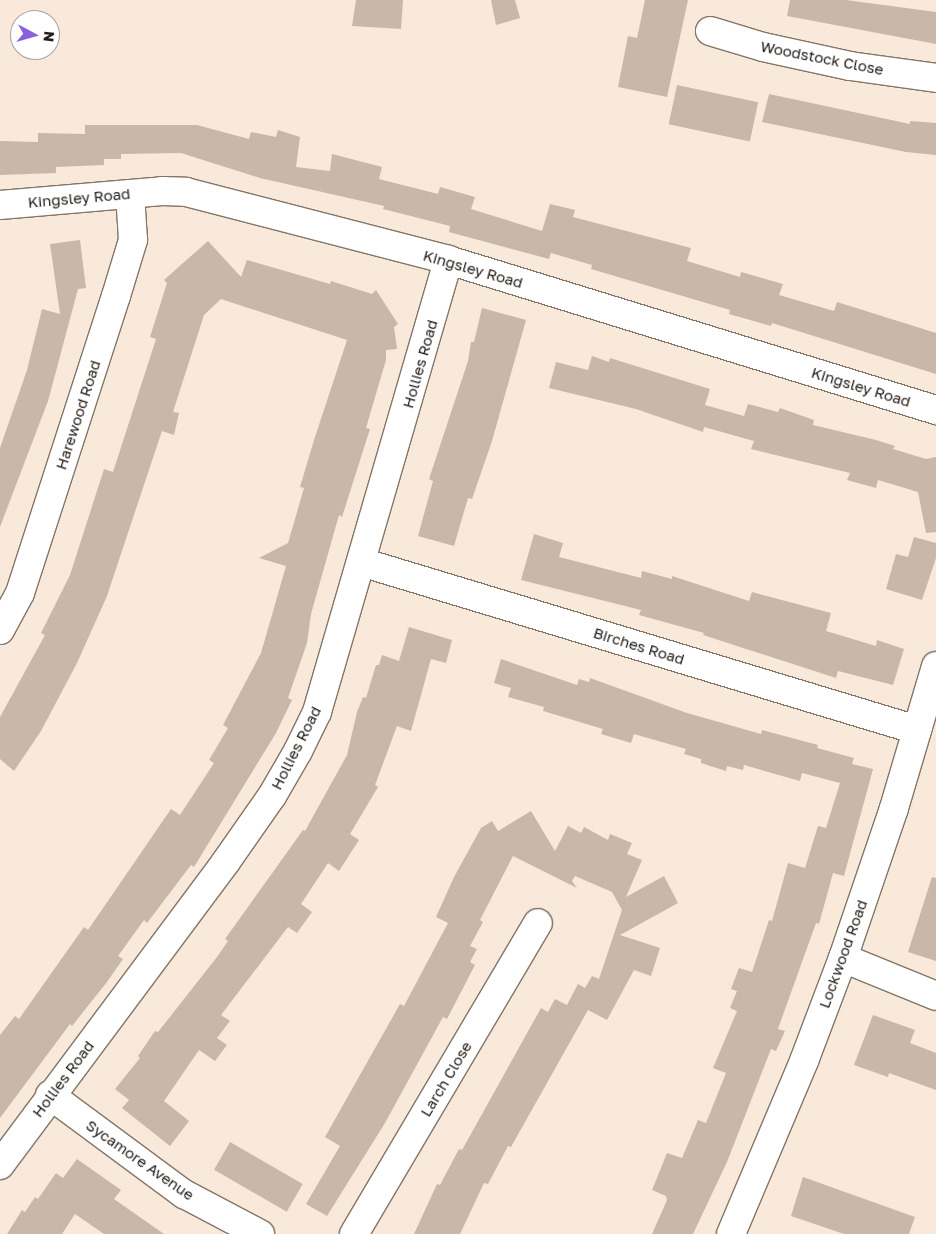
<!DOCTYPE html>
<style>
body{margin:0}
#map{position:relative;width:936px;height:1234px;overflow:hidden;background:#f9e9da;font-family:"Golos Text",sans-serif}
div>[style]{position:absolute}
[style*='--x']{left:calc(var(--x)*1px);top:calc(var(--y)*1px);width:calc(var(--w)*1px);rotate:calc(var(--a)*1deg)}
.building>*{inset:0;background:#c7b8a9;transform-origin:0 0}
.roads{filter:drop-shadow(1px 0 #837567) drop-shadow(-1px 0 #837567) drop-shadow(0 1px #837567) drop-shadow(0 -1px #837567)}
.street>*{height:28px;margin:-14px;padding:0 14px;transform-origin:14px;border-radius:14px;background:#fff}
span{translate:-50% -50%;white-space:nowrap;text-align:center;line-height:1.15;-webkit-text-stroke:4.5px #fff;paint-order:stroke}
.street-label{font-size:15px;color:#221c17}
.north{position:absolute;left:10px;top:10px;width:50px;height:50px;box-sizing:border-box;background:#fff;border:1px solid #a7a4a2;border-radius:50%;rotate:96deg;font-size:14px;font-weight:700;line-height:20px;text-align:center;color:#221c17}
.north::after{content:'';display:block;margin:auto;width:18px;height:22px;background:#8862dd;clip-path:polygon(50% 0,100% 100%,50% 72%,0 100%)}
</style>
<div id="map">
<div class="building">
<div style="clip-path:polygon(356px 0,403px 0,401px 29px,352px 26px)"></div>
<div style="clip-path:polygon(491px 0,515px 0,520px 18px,496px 25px)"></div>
<div style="clip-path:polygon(645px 0,688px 0,667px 97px,618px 87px,628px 36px,637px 38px)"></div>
<div style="clip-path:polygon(790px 0,846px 0,936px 12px,936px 44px,787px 16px)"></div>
<div style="left:677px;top:85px;width:83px;height:40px;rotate:12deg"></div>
<div style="clip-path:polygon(769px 94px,910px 124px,910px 121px,936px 123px,936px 155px,906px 152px,762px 122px)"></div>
<div style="clip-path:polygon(85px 125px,197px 125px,249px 139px,251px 132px,276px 137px,278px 130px,300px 137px,296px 167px,330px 171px,332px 154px,382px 167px,379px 179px,438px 194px,440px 187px,475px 197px,471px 209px,542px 231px,550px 204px,575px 210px,573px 217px,691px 248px,687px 261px,740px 277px,741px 272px,783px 284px,779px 295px,834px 311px,837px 302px,936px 333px,936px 374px,772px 323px,771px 326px,729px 314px,730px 310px,591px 269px,592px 265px,551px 253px,549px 259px,449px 232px,450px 226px,383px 209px,384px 206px,260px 178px,181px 153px,121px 154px,121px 159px,104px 159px,104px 165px,56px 167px,56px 173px,0 175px,0 141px,38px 142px,38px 133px,85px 134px)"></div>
<div style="clip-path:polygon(80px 240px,86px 288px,78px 289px,48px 401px,0 527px,0 448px,27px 370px,42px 309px,60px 314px,50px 244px)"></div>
<div style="clip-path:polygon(208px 241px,241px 277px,247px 260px,330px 284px,331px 281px,372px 294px,376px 290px,398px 324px,394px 327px,397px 349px,386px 350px,386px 360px,366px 428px,370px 429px,342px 517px,339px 515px,311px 614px,307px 643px,288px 698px,292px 700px,276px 733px,194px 867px,191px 865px,147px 923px,144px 920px,118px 956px,123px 959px,107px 982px,72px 1026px,70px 1024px,0 1118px,0 1035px,15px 1016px,19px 1019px,84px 927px,88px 930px,171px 809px,180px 815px,214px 763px,209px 760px,228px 728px,223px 725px,261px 653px,286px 566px,259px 558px,288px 543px,304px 488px,300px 487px,314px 440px,347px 340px,221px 299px,204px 315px,173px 412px,179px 413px,174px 435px,162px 431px,107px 596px,77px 663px,41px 731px,14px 771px,0 759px,0 717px,45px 635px,41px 633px,70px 575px,104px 469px,113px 472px,156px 339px,150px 337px,167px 283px,164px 280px)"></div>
<div style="clip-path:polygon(482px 308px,526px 320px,492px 441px,472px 499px,468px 498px,454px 546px,418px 536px,433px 481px,429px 479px,468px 361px,471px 342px,474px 342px)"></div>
<div style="clip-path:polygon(592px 356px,609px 362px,610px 358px,710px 389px,705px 405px,744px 416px,748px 404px,778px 412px,780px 408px,814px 420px,813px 425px,876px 440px,895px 446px,893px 449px,926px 459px,936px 457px,936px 532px,926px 533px,918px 492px,878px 480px,876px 488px,847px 480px,850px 473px,751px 449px,754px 441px,704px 427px,703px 432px,636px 409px,549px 388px,556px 362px,588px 370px)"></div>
<div style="clip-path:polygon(534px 534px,563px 543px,559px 557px,641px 578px,642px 571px,672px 579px,672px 576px,749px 601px,752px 592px,831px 613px,826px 631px,876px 646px,877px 640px,904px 649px,893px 685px,838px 671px,836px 678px,703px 635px,704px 633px,639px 615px,641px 610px,521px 580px)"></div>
<div style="clip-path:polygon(914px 537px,936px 543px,936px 558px,922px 600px,886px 589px,896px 554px,908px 557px)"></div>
<div style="clip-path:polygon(409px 627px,452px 640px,446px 663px,431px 659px,411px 731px,397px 726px,375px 785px,378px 787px,350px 834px,359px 840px,339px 871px,328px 863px,301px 904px,312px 912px,297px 933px,288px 927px,221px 1015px,230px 1021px,217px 1038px,227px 1045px,215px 1061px,199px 1050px,164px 1101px,189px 1121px,170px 1146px,122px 1108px,129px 1100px,115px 1089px,140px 1058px,138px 1056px,155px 1031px,158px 1032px,217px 957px,228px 941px,225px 939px,303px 830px,305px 831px,347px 755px,357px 712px,363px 697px,366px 698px,376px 665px,379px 665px,382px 655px,399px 661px)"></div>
<div style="clip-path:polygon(501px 659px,577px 685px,579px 679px,589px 682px,590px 678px,687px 713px,761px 734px,762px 730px,818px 745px,817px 748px,854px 758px,852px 764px,873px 769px,844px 876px,833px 873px,819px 924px,816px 923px,778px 1029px,785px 1031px,776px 1051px,771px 1049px,727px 1162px,693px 1234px,652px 1234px,667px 1200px,666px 1196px,652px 1190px,667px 1153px,682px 1158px,698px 1120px,706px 1123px,726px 1073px,713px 1068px,737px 1011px,730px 1008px,737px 991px,731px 989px,739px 968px,752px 972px,769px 920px,772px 921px,788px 863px,805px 868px,818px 826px,826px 828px,840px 783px,802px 773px,800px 781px,744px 765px,743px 770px,727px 766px,726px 771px,701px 763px,701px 759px,684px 754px,686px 749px,634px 734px,631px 743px,601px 734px,603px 729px,543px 711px,544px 707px,508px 697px,511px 688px,494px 683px)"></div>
<div style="clip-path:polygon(531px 811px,555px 851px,568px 826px,581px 833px,584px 827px,608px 840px,610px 834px,632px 843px,627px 854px,642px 860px,626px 897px,664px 876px,678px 903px,620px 935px,660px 948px,651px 976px,634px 970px,607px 1020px,588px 1010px,511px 1147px,508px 1146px,488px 1184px,484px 1183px,460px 1234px,414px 1234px,437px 1184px,440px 1185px,459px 1149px,462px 1150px,541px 1008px,548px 1012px,555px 999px,567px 1005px,578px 984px,585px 988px,592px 976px,599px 979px,622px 910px,612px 892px,575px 876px,572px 881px,577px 888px,513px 856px,480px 920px,483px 922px,470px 946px,477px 949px,470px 962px,475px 965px,447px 1019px,443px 1017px,385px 1123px,327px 1216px,306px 1204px,340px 1146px,325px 1137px,400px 1004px,404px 1006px,448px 923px,436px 917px,454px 877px,481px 828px,492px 821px,498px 831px)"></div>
<div style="clip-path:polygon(932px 877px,936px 878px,936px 961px,908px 952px)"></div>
<div style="clip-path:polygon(873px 1015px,915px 1030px,910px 1043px,936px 1053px,936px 1090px,889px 1073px,888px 1077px,854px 1065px)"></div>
<div style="left:230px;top:1142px;width:84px;height:32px;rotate:30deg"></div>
<div style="clip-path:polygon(77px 1159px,121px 1190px,114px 1199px,164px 1234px,104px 1234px,75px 1214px,62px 1234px,7px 1234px,22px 1210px,25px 1212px,35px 1197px,38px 1199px,56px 1173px,63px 1178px)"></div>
<div style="clip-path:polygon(803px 1177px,915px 1217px,909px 1234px,844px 1234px,791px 1216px)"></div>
</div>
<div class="roads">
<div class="street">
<div style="--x:710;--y:31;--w:55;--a:16.8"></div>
<div style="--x:763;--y:47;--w:89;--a:12.3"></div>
<div style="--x:850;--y:66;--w:87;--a:7.9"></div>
<div style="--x:0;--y:205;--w:163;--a:-4.9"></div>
<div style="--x:162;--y:191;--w:24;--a:2"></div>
<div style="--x:186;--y:192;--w:271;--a:14.5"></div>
<div style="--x:448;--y:260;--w:511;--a:17.09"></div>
<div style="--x:361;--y:562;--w:581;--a:16.81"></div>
<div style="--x:0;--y:630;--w:42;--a:-61.6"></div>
<div style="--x:20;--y:593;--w:312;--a:-72.1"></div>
<div style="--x:116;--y:296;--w:59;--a:-73.1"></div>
<div style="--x:133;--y:240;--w:46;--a:-93.7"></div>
<div style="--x:843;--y:958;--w:100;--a:22.2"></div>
<div style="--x:50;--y:1095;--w:167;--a:36.5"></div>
<div style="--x:184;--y:1194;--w:86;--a:27.8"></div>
<div style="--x:0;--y:1165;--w:377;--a:-53.3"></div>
<div style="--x:225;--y:863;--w:82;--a:-55"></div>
<div style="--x:272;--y:796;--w:52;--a:-60"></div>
<div style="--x:298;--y:751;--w:43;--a:-64"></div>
<div style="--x:317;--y:712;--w:471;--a:-73.8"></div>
<div style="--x:354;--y:1234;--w:361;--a:-59.4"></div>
<div style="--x:731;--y:1234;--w:188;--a:-67.1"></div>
<div style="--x:804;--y:1061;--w:110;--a:-69.3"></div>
<div style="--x:843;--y:958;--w:158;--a:-71.2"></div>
<div style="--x:894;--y:808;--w:148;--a:-73.5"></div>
</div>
</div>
<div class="street-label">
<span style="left:822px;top:58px;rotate:11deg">Woodstock Close</span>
<span style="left:79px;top:198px;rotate:-5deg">Kingsley Road</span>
<span style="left:473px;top:269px;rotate:16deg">Kingsley Road</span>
<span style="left:420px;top:364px;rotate:-74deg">Hollies Road</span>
<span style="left:861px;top:387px;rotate:17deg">Kingsley Road</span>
<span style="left:78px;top:415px;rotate:-72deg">Harewood Road</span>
<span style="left:639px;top:646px;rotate:17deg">Birches Road</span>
<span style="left:296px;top:748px;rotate:-63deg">Hollies Road</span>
<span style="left:843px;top:954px;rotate:-70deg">Lockwood Road</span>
<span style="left:63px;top:1079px;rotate:-53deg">Hollies Road</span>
<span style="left:446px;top:1079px;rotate:-59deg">Larch Close</span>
<span style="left:140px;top:1160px;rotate:35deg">Sycamore Avenue</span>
</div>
<div class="north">N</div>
</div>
